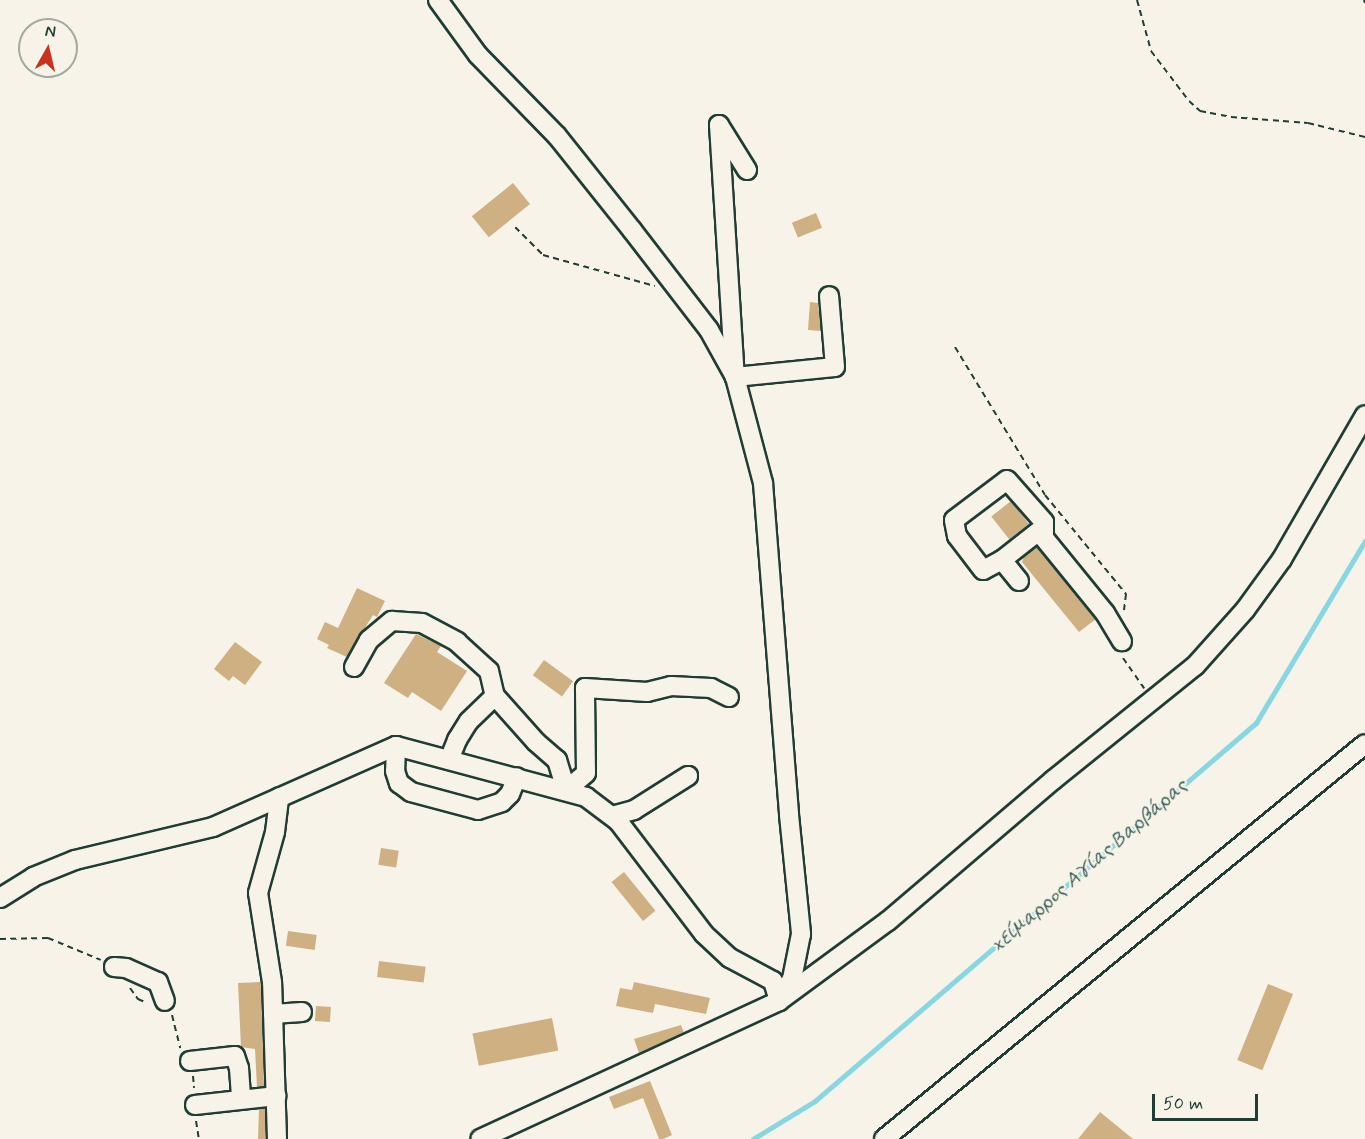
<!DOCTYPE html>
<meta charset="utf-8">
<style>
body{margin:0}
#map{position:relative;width:1365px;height:1139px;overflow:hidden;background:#f7f3e8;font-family:Mynerve,sans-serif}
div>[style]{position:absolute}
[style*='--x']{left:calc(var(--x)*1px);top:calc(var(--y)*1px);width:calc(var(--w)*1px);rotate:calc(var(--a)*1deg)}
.stream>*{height:4.5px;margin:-2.25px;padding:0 2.25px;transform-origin:2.25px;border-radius:2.25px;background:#87d7e3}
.building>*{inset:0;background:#ceb082;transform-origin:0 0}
.path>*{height:2px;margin-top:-1px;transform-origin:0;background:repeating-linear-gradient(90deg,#1f3d34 0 6px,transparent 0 10.5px)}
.roads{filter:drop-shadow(2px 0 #1f3d34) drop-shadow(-2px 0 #1f3d34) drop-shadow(0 2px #1f3d34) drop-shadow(0 -2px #1f3d34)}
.minor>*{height:18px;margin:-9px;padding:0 9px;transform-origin:9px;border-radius:9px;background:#f7f3e8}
span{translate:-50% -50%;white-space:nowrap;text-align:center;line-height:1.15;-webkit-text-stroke:4.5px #f7f3e8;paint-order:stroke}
.water-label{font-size:20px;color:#345c57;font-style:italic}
.north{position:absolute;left:18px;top:18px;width:60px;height:60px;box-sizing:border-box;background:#f7f3e8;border:2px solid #a1aaa0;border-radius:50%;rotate:8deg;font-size:16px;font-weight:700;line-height:24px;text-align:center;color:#1f3d34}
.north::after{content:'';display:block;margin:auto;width:21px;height:27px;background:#c8321e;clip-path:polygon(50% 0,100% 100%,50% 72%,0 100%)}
.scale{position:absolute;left:1152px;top:1094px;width:106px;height:27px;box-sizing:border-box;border:3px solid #1f3d34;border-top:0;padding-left:8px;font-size:18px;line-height:21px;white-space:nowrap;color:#1f3d34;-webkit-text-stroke:4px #f7f3e8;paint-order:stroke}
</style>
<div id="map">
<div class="stream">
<div style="--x:753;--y:1139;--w:73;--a:-31.5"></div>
<div style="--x:815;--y:1101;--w:581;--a:-40.6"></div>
<div style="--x:1256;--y:723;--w:212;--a:-59.1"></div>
</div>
<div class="building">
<div style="left:513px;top:183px;width:27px;height:53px;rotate:51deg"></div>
<div style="left:816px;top:213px;width:16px;height:26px;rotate:68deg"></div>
<div style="clip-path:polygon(810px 302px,818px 303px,821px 331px,808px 330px)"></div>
<div style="left:1011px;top:501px;width:29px;height:25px;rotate:52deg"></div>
<div style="clip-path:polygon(1037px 547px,1096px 619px,1079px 632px,1022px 562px,1024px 557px)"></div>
<div style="clip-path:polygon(357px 588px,385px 601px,377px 617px,373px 615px,347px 657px,327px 648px,329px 645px,317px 639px,325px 622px,338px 628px)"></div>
<div style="clip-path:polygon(416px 634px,441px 646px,437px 652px,467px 671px,441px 711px,412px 692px,408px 698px,384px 683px)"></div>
<div style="clip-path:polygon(235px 642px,262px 662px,245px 685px,233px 676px,229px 681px,214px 669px)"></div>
<div style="left:544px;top:660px;width:36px;height:19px;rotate:36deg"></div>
<div style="left:381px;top:848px;width:18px;height:17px;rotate:9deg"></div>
<div style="left:624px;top:872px;width:50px;height:16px;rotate:51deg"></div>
<div style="left:288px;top:931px;width:29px;height:15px;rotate:8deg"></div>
<div style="left:379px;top:961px;width:47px;height:16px;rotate:7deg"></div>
<div style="clip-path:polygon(261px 982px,264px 1086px,257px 1087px,255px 1049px,241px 1047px,238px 983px)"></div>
<div style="clip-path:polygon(634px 982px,710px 998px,706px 1014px,655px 1004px,653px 1013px,616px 1006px,620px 988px,632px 990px)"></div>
<div style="left:1268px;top:984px;width:27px;height:82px;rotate:22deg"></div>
<div style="left:316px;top:1006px;width:15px;height:15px;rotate:4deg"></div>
<div style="left:552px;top:1018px;width:33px;height:81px;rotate:79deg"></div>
<div style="clip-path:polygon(681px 1025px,684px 1033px,639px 1053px,634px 1039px)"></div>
<div style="clip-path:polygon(650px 1081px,672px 1135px,663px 1139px,659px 1139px,643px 1098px,614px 1109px,609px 1097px)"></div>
<div style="clip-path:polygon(259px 1109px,265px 1109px,266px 1139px,258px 1139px)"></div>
<div style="clip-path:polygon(1100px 1112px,1133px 1139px,1078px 1139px)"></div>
</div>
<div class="path">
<div style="--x:1137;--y:0;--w:53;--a:74.6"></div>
<div style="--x:1151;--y:51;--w:63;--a:52.8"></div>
<div style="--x:1189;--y:101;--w:15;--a:42"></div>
<div style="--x:1200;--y:111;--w:32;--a:11"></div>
<div style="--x:1231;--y:117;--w:77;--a:4.5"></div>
<div style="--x:1308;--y:123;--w:59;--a:13.8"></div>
<div style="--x:1364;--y:0;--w:3;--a:72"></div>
<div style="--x:515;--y:227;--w:40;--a:45"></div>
<div style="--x:543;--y:255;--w:116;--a:15.5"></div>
<div style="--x:955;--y:347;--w:173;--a:58.7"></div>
<div style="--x:1045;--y:495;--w:128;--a:50.7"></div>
<div style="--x:1126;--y:594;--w:17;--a:97"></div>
<div style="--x:1123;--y:658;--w:37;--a:55"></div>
<div style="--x:0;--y:939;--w:48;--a:-1.2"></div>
<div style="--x:48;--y:938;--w:57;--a:22.5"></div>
<div style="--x:130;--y:988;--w:14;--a:54"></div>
<div style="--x:138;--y:999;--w:10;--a:24"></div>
<div style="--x:172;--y:1015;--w:34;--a:76"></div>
<div style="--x:193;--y:1076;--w:12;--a:85"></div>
<div style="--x:196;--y:1121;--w:18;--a:81"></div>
</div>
<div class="roads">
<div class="minor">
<div style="--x:438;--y:0;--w:68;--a:54"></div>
<div style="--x:478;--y:55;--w:113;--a:45.7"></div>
<div style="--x:557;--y:136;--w:120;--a:51.4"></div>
<div style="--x:632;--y:230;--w:126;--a:52.4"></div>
<div style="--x:709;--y:330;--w:54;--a:61"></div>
<div style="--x:735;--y:377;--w:110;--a:75.2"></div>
<div style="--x:763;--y:483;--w:333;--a:85.5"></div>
<div style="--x:789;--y:815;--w:120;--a:84.2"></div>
<div style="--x:801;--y:934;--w:46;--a:101.3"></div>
<div style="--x:792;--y:979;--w:26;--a:121"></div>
<div style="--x:779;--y:1001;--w:329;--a:155.2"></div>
<div style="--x:747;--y:170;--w:53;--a:-121.9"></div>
<div style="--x:719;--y:125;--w:253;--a:86.4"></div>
<div style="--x:735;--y:377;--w:100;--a:-5.7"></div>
<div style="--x:835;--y:367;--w:71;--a:-94.8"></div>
<div style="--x:1002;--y:560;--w:53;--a:-38.2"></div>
<div style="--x:1019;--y:581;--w:27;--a:-129"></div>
<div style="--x:1002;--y:560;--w:21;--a:152"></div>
<div style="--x:983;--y:570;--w:43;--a:-127.4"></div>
<div style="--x:957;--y:536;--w:16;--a:-101"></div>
<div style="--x:954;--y:520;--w:66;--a:-37"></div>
<div style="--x:1007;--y:480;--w:56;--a:48.6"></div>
<div style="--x:1044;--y:522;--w:16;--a:90"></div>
<div style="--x:1044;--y:538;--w:97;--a:50.9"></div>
<div style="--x:1105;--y:613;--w:33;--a:59"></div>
<div style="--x:354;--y:667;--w:31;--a:-61"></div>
<div style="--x:369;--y:640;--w:30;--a:-40"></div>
<div style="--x:392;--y:621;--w:30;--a:4"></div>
<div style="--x:422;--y:623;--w:40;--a:28"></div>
<div style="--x:457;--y:642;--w:43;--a:42.2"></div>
<div style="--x:489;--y:671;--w:26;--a:77"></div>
<div style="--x:495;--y:696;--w:62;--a:48.3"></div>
<div style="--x:536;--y:742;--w:28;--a:41"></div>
<div style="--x:557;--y:760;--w:31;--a:73"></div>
<div style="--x:566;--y:790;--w:26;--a:-40"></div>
<div style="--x:586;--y:773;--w:85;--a:-90.7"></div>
<div style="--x:585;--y:688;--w:62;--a:3.7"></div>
<div style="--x:647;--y:692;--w:25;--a:-14"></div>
<div style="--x:671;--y:686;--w:40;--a:2.9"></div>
<div style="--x:711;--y:688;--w:20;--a:27"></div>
<div style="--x:396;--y:746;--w:25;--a:92"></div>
<div style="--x:395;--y:771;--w:13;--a:72"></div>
<div style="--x:399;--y:783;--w:15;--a:37"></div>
<div style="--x:411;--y:792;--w:69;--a:15"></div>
<div style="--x:478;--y:810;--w:25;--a:-18"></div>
<div style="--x:502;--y:802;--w:11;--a:-45"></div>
<div style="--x:510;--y:794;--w:18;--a:-68"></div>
<div style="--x:449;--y:760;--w:22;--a:-68"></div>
<div style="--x:457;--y:740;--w:22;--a:-58"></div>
<div style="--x:469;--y:721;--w:36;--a:-44"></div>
<div style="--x:612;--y:816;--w:23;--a:-15"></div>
<div style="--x:634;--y:810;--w:64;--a:-32.2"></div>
<div style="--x:0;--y:898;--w:39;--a:-32"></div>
<div style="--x:33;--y:877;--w:45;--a:-22"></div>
<div style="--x:75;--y:860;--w:142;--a:-13.4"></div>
<div style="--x:213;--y:827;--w:200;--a:-23.9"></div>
<div style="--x:396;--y:746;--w:197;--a:15"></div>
<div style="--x:586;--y:797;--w:40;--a:37"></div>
<div style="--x:618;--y:821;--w:142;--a:52.7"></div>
<div style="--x:704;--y:934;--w:35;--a:43"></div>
<div style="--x:730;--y:958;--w:49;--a:28.1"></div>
<div style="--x:773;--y:981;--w:21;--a:73"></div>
<div style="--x:779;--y:1001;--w:135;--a:-36.3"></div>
<div style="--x:888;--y:921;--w:217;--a:-40.5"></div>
<div style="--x:1053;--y:780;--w:182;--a:-38.8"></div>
<div style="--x:1195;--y:666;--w:75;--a:-48.2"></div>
<div style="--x:1245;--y:610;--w:63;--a:-54"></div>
<div style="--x:1282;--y:559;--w:166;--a:-60"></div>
<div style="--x:114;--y:967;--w:12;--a:5"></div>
<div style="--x:126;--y:968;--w:35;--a:24"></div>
<div style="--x:158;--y:982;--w:20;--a:70"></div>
<div style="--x:273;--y:1014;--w:29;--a:-4"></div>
<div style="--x:190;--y:1061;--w:45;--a:-6.3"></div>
<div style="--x:235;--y:1056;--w:13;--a:72"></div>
<div style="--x:239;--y:1068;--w:31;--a:86"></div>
<div style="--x:195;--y:1105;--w:82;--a:-6.3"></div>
<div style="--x:277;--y:1139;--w:157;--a:-91.8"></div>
<div style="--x:272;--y:982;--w:90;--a:-98.9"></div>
<div style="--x:258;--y:893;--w:63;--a:-74.4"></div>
<div style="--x:275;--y:832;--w:35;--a:-83"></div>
<div style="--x:884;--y:1139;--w:622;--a:-39.39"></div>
</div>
</div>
<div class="water-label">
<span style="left:1089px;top:866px;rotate:-41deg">χείμαρρος Αγίας Βαρβάρας</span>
</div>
<div class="north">N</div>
<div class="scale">50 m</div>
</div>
